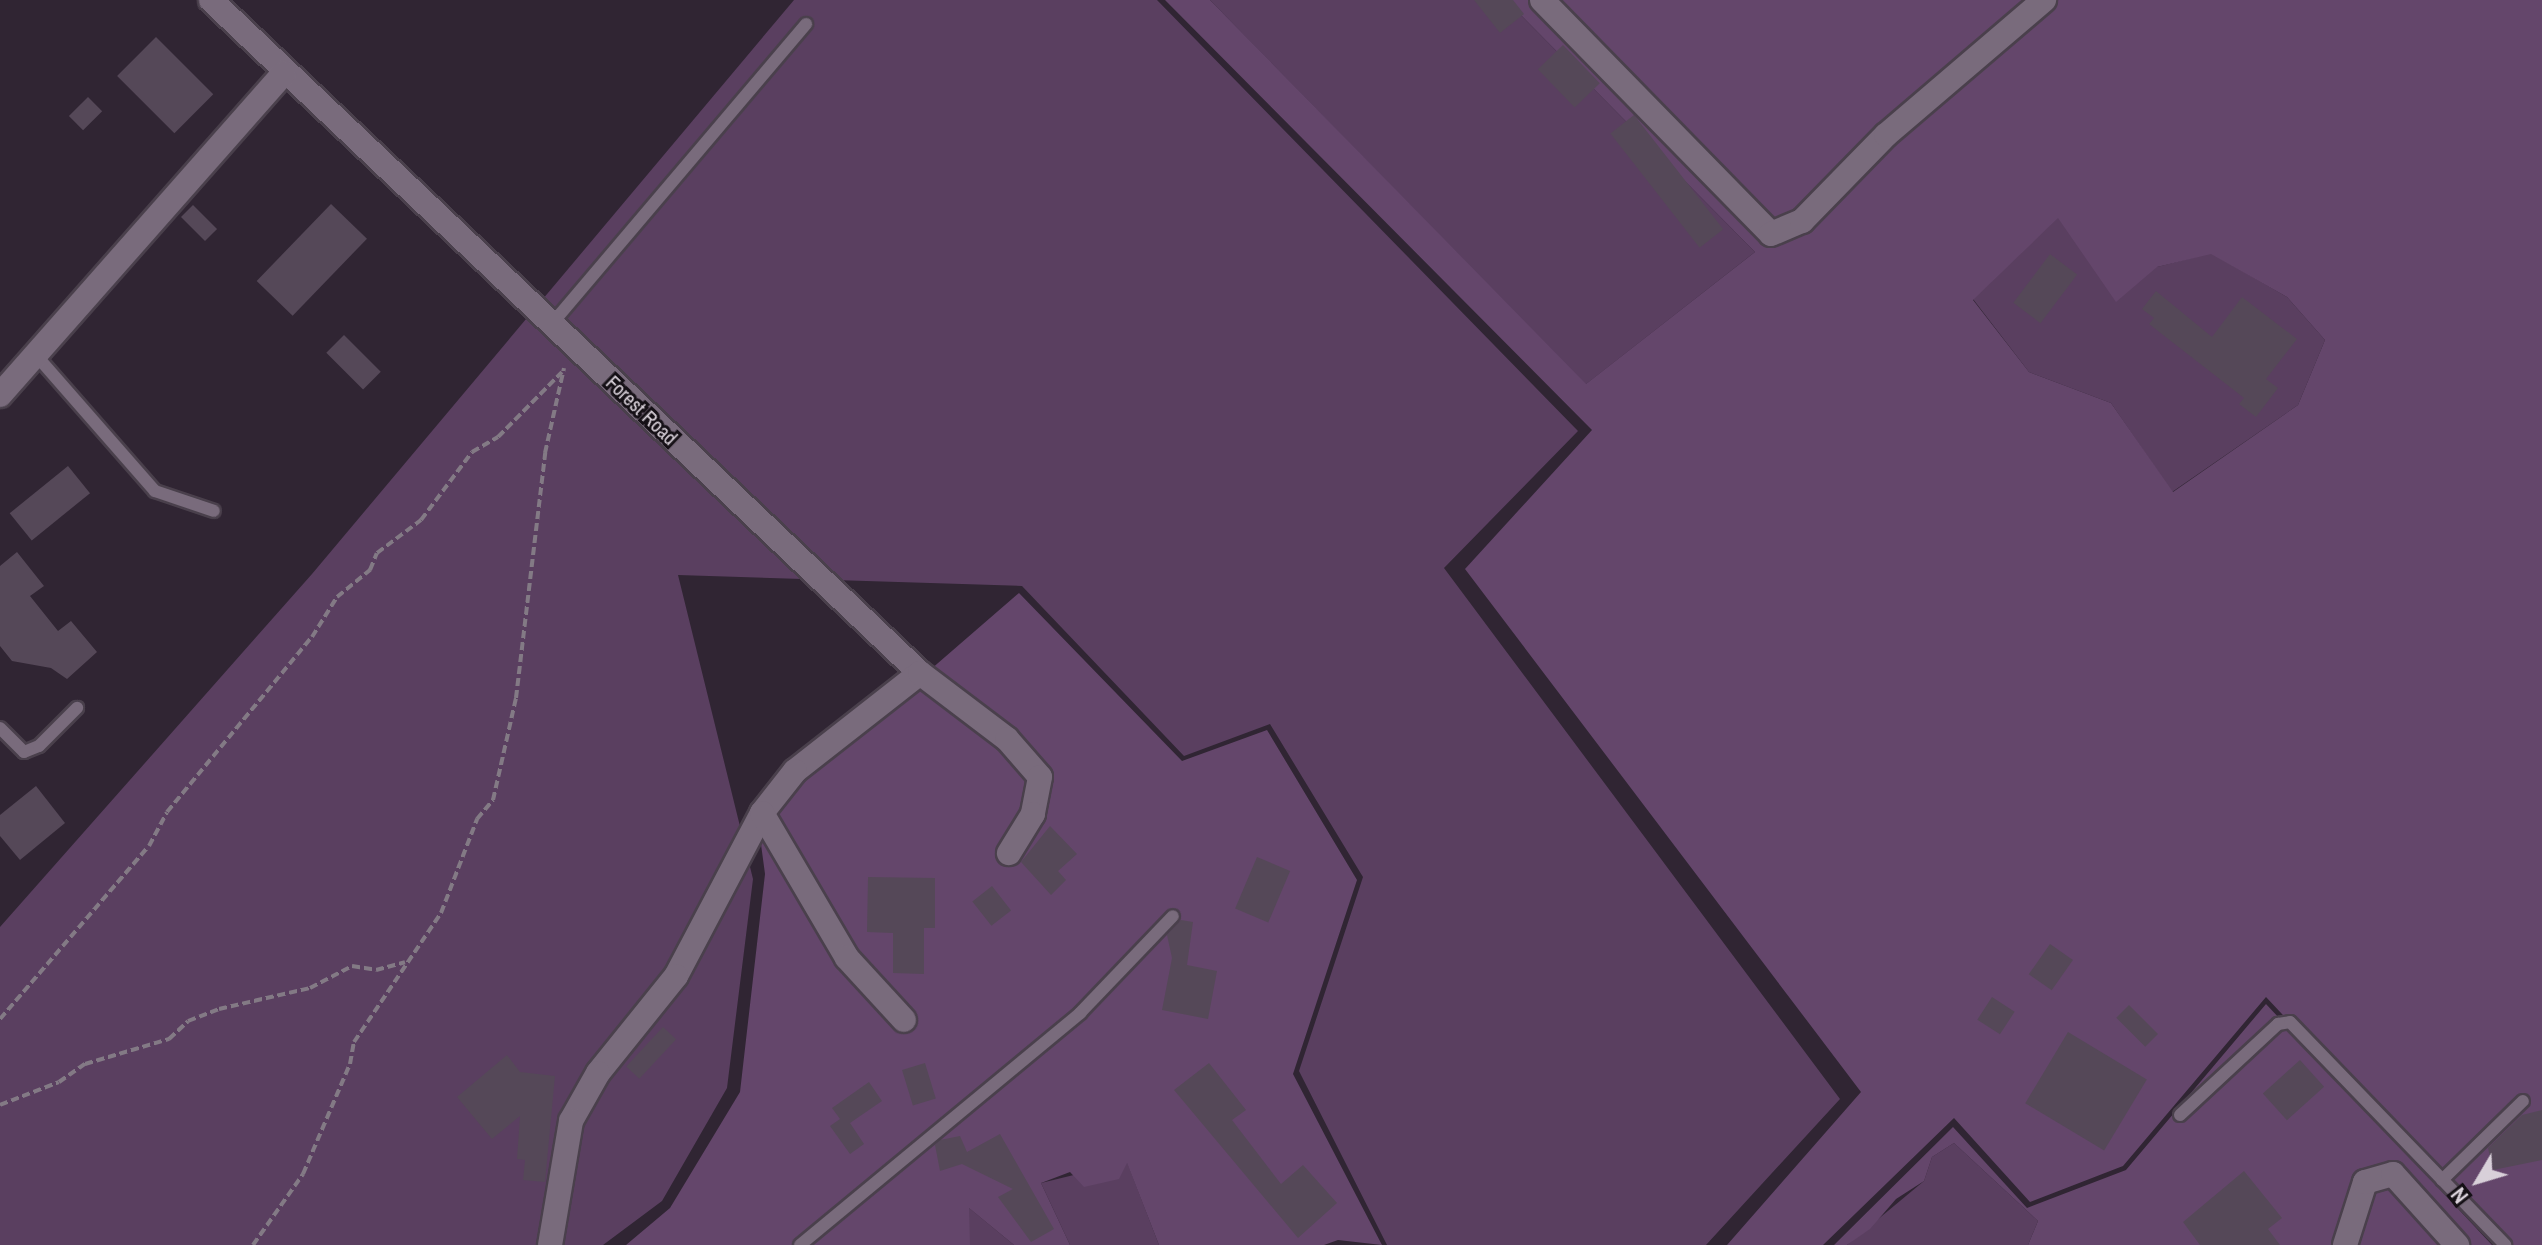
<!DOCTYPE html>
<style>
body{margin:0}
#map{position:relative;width:2542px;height:1245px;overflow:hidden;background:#302533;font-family:"Archivo Narrow",sans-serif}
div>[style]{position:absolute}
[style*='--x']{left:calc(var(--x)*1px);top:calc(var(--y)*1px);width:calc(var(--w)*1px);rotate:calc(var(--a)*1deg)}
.green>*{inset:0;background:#5a3f60}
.forest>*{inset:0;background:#64466b}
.building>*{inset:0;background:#554858;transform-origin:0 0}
.path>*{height:4px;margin-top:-2px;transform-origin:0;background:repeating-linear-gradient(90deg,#837a85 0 8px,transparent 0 12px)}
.roads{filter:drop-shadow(2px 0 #4a404c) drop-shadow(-2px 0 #4a404c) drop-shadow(0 2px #4a404c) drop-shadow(0 -2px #4a404c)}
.lane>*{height:12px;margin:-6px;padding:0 6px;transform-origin:6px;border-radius:6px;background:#796b7c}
.street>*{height:24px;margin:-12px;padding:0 12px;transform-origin:12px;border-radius:12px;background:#796b7c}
span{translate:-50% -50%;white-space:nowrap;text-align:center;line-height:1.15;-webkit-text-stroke:6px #151016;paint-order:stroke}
.street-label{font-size:20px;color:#d8d0d9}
.north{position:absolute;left:2438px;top:1141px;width:80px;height:80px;-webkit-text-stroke:6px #151016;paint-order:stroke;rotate:232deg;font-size:22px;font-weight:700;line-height:32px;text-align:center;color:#d8d0d9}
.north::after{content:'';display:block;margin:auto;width:28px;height:36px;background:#d8d0d9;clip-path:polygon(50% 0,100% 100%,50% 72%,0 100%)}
</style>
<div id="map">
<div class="green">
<div style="clip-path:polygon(794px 0,1157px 0,1578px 431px,1444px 568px,1840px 1099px,1706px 1245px,1387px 1245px,1299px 1071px,1363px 877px,1270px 724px,1184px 756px,1022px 586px,678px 575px,753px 879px,727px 1088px,662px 1201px,603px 1245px,0 1245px,0 927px,312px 574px)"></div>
<div style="clip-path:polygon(1210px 0,1506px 0,1755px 252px,1585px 385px)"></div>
<div style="clip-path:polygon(2058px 217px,2157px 267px,2211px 253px,2287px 297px,2325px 340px,2298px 405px,2172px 492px,2111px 403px,2029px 372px,1973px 299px)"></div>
<div style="clip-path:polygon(1954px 1143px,2038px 1221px,2028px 1245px,1847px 1245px,1924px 1181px,1932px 1157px)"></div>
<div style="clip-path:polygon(1127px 1162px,1159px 1245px,1070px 1245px,1041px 1183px)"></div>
<div style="clip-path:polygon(968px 1207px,1014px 1245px,969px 1245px)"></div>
</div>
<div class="forest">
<div style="clip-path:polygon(evenodd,1165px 0,1210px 0,1586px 384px,1755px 252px,1506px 0,2542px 0,2542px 1245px,2499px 1245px,2266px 997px,2123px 1166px,2030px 1202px,1954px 1118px,1823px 1245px,1727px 1245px,1861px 1092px,1465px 569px,1592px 430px,1165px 0,2058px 218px,2116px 302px,2157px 267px,2211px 254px,2287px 297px,2325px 340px,2298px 405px,2173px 492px,2111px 403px,2029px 372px,1973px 300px,2058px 218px)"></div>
<div style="clip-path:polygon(1019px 593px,1182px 761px,1267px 730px,1357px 880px,1293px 1074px,1382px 1245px,1338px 1240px,1324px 1245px,1159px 1245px,1127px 1163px,1119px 1179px,1084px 1187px,1070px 1172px,1041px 1183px,1070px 1245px,1014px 1245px,969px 1208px,970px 1245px,626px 1245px,670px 1208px,740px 1092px,765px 874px,760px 837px,803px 780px)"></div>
<div style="clip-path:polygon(2266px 1004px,2492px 1245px,2028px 1245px,2038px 1221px,1954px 1143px,1932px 1157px,1924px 1181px,1896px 1199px,1870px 1229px,1847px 1245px,1834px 1245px,1953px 1127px,2027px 1208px,2126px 1170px)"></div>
</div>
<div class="building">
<div style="clip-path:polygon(1474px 0,1513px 0,1524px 14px,1500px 33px)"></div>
<div style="left:156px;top:37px;width:81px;height:55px;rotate:45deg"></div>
<div style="left:1563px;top:45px;width:53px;height:35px;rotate:46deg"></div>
<div style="left:88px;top:97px;width:20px;height:27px;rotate:45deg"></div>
<div style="left:1634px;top:115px;width:145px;height:30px;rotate:52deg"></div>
<div style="left:331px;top:204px;width:50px;height:107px;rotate:44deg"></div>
<div style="left:193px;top:205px;width:34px;height:17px;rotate:45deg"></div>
<div style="left:2050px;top:254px;width:34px;height:61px;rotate:37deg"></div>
<div style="clip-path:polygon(2156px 291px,2212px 337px,2242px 297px,2297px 339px,2266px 379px,2278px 388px,2256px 417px,2239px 404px,2244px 398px,2149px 324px,2154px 318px,2142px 309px)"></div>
<div style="left:344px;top:335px;width:52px;height:25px;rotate:45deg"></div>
<div style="left:68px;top:466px;width:35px;height:75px;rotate:51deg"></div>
<div style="clip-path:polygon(17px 552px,44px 586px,30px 596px,58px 631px,71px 621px,97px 652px,67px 679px,51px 668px,12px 661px,0 646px,0 566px)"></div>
<div style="clip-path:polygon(36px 786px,65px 823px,20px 860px,0 836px,0 815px)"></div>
<div style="clip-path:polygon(1050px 826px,1077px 854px,1058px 871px,1066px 880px,1051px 895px,1021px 862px)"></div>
<div style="left:1257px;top:857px;width:36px;height:56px;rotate:23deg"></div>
<div style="clip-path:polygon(868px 877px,935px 878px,935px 928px,924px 928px,924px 974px,893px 973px,893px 933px,867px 932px)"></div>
<div style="left:992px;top:886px;width:31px;height:25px;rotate:52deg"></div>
<div style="clip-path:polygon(1181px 920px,1193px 922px,1187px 965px,1217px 971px,1208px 1019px,1162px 1010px,1172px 958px,1167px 935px)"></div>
<div style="left:2050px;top:944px;width:28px;height:37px;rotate:35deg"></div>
<div style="left:1992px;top:997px;width:27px;height:27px;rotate:33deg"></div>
<div style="left:2129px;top:1005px;width:41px;height:18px;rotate:45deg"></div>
<div style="left:663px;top:1027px;width:18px;height:54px;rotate:43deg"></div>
<div style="left:2068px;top:1032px;width:92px;height:83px;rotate:31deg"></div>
<div style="clip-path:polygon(507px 1055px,520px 1072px,555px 1076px,545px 1182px,523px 1180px,525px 1160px,517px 1159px,520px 1116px,492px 1139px,457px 1097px)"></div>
<div style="left:2300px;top:1060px;width:36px;height:50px;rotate:48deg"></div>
<div style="left:925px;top:1063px;width:37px;height:24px;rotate:73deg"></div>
<div style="clip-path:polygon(1209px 1063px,1246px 1110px,1232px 1120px,1281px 1184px,1303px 1165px,1337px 1203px,1298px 1238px,1174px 1090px)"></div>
<div style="clip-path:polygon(869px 1082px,882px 1101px,850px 1123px,864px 1144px,850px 1154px,830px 1126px,840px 1119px,832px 1108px)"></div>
<div style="clip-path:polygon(2542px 1110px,2542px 1160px,2493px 1170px,2488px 1148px,2522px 1115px)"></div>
<div style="clip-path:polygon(1000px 1134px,1054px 1229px,1031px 1242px,998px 1197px,1013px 1189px,962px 1164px,940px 1171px,935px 1145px,940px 1140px,960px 1136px,967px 1152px)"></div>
<div style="clip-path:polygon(2244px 1171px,2282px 1218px,2268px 1229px,2280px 1245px,2200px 1245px,2183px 1222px)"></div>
</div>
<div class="path">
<div style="--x:0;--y:1019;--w:228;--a:-49.3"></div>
<div style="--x:149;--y:846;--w:38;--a:-62"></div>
<div style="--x:167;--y:812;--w:227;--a:-50.4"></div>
<div style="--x:312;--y:637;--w:47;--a:-58"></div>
<div style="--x:337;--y:597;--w:43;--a:-39.3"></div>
<div style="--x:370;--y:570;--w:18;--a:-68"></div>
<div style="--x:377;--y:553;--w:55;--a:-36.9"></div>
<div style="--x:421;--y:520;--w:85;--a:-53.1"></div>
<div style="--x:472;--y:452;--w:30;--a:-30"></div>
<div style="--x:498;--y:437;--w:91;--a:-45.4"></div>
<div style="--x:0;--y:1105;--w:63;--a:-21.3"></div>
<div style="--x:59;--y:1082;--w:32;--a:-35"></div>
<div style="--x:85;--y:1064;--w:88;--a:-16.6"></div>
<div style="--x:169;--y:1039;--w:26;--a:-43"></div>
<div style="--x:188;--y:1021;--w:33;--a:-21"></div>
<div style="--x:219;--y:1009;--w:93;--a:-13"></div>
<div style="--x:310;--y:988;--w:47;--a:-27.6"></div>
<div style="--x:352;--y:966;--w:24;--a:9"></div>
<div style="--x:376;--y:970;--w:30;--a:-15"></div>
<div style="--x:253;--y:1245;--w:87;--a:-54.8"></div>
<div style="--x:303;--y:1174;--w:120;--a:-66.9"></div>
<div style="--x:350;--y:1064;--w:22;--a:-80"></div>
<div style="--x:354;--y:1042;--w:156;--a:-56"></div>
<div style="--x:441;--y:913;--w:101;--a:-69"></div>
<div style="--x:477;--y:819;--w:25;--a:-50"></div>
<div style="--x:493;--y:800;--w:105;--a:-77.3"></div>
<div style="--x:516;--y:698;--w:247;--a:-83.2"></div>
<div style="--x:545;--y:453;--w:87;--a:-77.4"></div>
</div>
<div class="roads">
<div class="lane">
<div style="--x:550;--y:326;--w:396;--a:-49.7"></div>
<div style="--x:35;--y:354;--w:182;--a:48.8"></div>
<div style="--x:155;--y:491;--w:62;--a:18.7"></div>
<div style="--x:0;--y:728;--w:34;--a:45"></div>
<div style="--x:24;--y:752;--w:16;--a:-22"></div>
<div style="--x:39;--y:746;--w:54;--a:-45"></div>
<div style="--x:2180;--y:1115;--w:134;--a:-42.9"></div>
<div style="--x:2278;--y:1024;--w:12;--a:-9"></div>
<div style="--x:2290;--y:1022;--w:310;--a:46"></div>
<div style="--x:2442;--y:1180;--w:113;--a:-44.3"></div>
<div style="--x:800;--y:1245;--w:364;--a:-39.6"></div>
<div style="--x:1080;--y:1013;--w:134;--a:-46.2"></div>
</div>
<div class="street">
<div style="--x:211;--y:0;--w:978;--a:43.51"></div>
<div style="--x:920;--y:673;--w:159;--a:141.9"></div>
<div style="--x:795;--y:771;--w:53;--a:128.2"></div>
<div style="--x:762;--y:813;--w:184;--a:117.8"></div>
<div style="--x:676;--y:976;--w:124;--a:128.8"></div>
<div style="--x:598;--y:1073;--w:55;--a:119.4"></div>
<div style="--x:571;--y:1121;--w:126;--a:99.6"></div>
<div style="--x:1542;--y:0;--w:327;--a:45.6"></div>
<div style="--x:1771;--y:234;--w:34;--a:-23"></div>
<div style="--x:1802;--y:221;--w:120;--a:-45.7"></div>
<div style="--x:1886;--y:135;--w:208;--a:-40.5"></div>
<div style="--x:0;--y:395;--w:429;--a:-48.6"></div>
<div style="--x:920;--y:673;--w:109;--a:37.2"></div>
<div style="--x:1007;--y:739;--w:50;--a:49"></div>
<div style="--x:1040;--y:777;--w:38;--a:101"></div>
<div style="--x:1033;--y:814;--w:46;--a:121.6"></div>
<div style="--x:762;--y:813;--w:168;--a:59.6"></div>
<div style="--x:847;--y:958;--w:84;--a:47.4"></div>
<div style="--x:2345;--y:1245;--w:66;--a:-72.4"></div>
<div style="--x:2365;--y:1182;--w:29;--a:-16"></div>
<div style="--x:2393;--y:1174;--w:96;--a:48"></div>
</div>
</div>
<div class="street-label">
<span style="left:642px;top:410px;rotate:44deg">Forest Road</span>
</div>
<div class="north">N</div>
</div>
